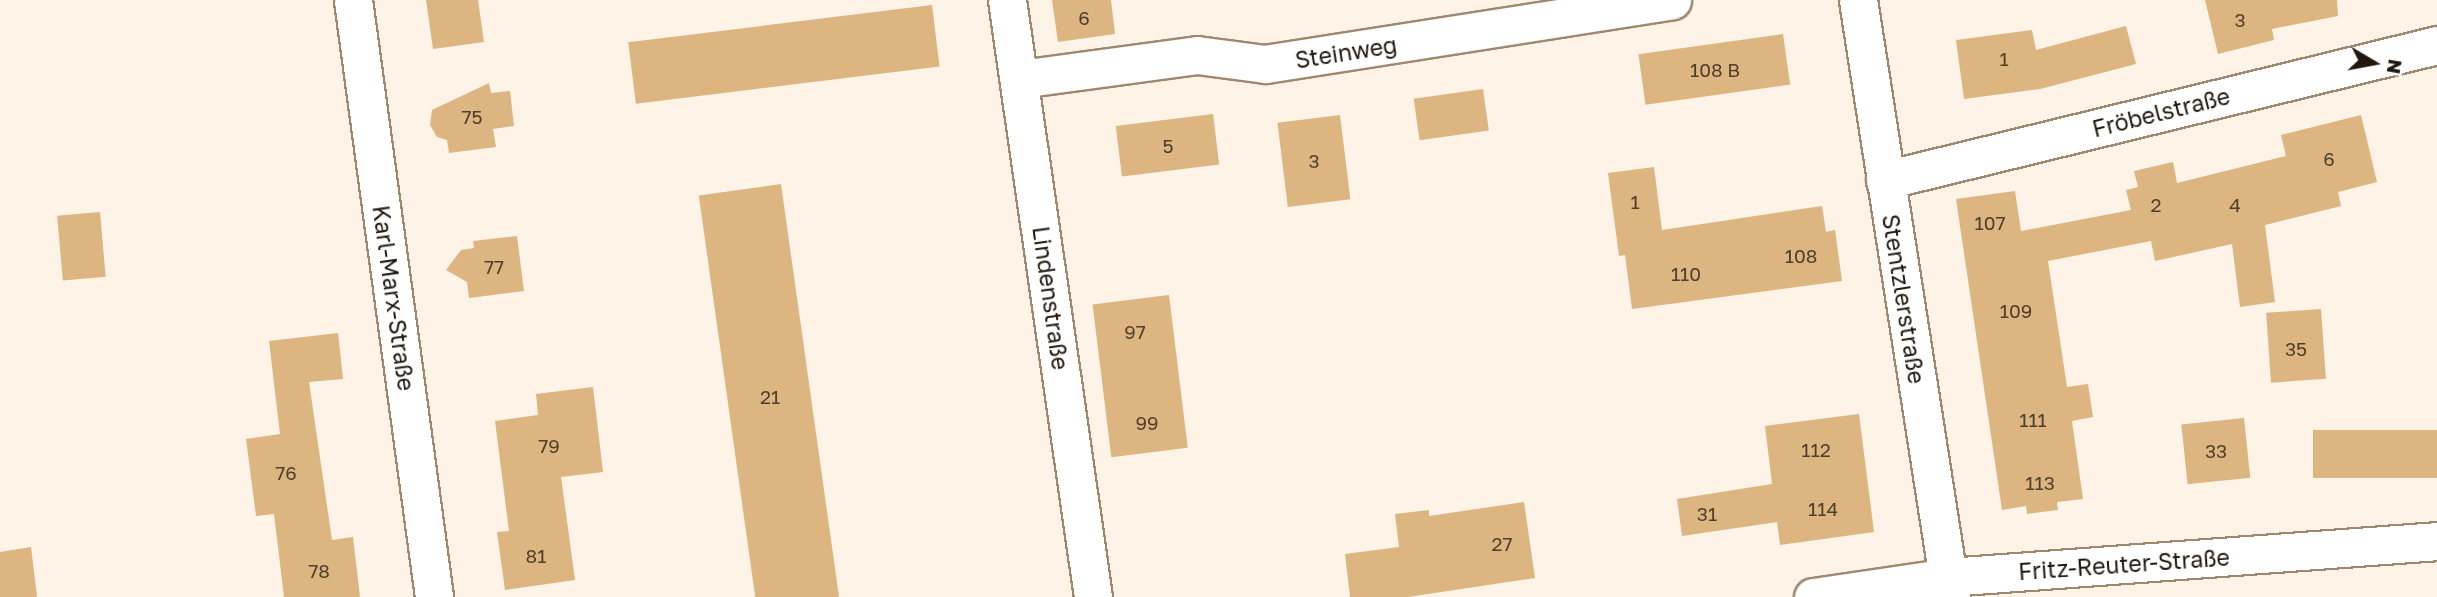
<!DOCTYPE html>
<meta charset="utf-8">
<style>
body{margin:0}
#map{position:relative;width:2437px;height:597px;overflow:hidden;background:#fdf3e7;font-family:"Golos Text",sans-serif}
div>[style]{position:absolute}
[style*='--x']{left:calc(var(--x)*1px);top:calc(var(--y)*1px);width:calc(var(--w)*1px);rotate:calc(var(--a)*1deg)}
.building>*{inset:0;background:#dcb581;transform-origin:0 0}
.roads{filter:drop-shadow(2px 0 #a0886e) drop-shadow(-2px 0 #a0886e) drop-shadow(0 2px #a0886e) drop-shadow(0 -2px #a0886e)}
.minor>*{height:37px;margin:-18.5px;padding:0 18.5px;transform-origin:18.5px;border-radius:18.5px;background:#fff}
span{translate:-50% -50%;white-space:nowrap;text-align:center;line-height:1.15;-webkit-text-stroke:6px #fff;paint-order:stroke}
.number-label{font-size:19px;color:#50402b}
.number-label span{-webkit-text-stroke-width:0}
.street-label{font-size:23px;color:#22190e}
.north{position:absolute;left:2339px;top:28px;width:70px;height:70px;-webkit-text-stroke:5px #fff;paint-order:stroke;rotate:100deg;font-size:19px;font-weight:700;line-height:28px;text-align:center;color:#22190e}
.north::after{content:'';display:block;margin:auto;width:24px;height:32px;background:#22190e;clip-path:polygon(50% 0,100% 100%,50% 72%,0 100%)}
</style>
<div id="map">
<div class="building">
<div style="clip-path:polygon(426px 0,478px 0,484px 42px,433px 49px)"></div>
<div style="clip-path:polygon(1052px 0,1111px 0,1115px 34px,1058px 42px)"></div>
<div style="clip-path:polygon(2205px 0,2337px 0,2338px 16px,2272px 29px,2274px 40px,2218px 54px)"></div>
<div style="left:932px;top:5px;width:62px;height:306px;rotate:83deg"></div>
<div style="clip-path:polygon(2126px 26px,2136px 64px,2040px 89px,1964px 99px,1956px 40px,2032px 30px,2036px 50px)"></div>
<div style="left:1783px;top:34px;width:51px;height:146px;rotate:82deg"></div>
<div style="clip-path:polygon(489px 83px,491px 93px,510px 91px,514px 126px,493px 129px,496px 147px,449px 153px,447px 140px,437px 137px,430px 125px,432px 110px)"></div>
<div style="left:1483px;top:89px;width:42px;height:70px;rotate:82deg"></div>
<div style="left:1213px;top:114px;width:51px;height:98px;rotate:83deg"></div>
<div style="left:1340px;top:115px;width:85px;height:63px;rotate:83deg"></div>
<div style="clip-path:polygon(2361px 115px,2377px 182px,2338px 192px,2341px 206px,2265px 225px,2275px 302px,2240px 307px,2232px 244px,2155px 261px,2151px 241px,2048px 261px,2067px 387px,2088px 384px,2093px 417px,2072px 421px,2083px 499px,2057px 502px,2058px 510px,2027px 514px,2026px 506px,2002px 510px,1956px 199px,2015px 191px,2021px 231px,2131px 210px,2126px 190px,2138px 187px,2134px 171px,2173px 162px,2177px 183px,2286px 156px,2281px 135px)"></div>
<div style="clip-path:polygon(1654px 167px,1662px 230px,1822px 206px,1826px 232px,1835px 230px,1842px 281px,1632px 309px,1625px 255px,1619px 256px,1608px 173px)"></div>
<div style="left:781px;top:184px;width:417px;height:83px;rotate:82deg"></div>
<div style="left:100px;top:212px;width:65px;height:43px;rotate:85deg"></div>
<div style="clip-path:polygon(517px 236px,524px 291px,469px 298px,467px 282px,446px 270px,461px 250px,474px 248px,473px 241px)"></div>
<div style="left:1169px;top:295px;width:154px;height:77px;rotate:83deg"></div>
<div style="left:2321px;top:309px;width:70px;height:55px;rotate:86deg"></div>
<div style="clip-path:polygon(338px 333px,343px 379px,309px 382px,332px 540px,353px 537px,360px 597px,284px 597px,274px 514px,256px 516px,246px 439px,280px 434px,269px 341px)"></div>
<div style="clip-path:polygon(593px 387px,603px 472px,561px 477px,575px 580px,505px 590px,497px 532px,509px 531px,495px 421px,538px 415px,536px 394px)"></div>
<div style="clip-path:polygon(1859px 414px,1874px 532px,1780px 545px,1777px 522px,1682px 536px,1677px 499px,1772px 484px,1765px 426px)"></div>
<div style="left:2244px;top:418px;width:60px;height:63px;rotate:84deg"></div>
<div style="left:2437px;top:430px;width:48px;height:124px;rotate:90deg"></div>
<div style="clip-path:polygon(1524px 502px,1535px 578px,1408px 597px,1350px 597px,1345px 554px,1399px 547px,1395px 514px,1429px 510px,1429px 516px)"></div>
<div style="clip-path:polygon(31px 547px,37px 597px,0 597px,0 552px)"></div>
</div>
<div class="roads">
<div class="minor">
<div style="--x:353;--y:0;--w:602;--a:82.27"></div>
<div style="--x:1007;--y:0;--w:603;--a:81.8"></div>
<div style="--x:1858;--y:0;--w:604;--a:81.15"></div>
<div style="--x:1020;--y:79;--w:179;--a:-7.7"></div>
<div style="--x:1197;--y:55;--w:69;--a:7.5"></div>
<div style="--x:1265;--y:64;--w:412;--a:-8.9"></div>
<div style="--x:1885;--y:180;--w:568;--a:-13.74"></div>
<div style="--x:1813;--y:597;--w:136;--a:-8.4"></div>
<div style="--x:1948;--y:577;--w:490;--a:-4.2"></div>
</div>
</div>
<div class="number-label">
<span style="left:1084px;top:18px">6</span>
<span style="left:2240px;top:20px">3</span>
<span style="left:2004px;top:59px">1</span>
<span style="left:1715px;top:70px">108 B</span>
<span style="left:472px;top:117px">75</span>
<span style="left:1168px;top:146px">5</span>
<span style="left:2329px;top:159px">6</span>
<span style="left:1314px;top:161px">3</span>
<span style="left:1635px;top:202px">1</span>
<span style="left:2156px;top:205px">2</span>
<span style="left:2235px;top:205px">4</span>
<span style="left:1990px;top:223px">107</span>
<span style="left:1801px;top:256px">108</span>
<span style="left:494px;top:267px">77</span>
<span style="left:1686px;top:274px">110</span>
<span style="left:2016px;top:311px">109</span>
<span style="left:1135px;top:332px">97</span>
<span style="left:2296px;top:349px">35</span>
<span style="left:770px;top:397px">21</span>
<span style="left:2033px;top:420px">111</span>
<span style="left:1147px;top:423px">99</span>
<span style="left:549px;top:446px">79</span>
<span style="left:1816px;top:450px">112</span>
<span style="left:2216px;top:451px">33</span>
<span style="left:286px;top:473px">76</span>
<span style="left:2040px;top:483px">113</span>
<span style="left:1823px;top:509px">114</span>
<span style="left:1707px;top:514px">31</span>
<span style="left:1502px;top:544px">27</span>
<span style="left:536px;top:556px">81</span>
<span style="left:319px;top:571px">78</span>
</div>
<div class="street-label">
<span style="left:1346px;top:52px;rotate:-9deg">Steinweg</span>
<span style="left:2161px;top:112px;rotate:-14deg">Fröbelstraße</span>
<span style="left:394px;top:298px;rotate:82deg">Karl-Marx-Straße</span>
<span style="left:1051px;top:298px;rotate:82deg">Lindenstraße</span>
<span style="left:1904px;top:299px;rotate:81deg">Stentzlerstraße</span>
<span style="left:2124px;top:564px;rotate:-4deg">Fritz-Reuter-Straße</span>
</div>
<div class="north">N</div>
</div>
